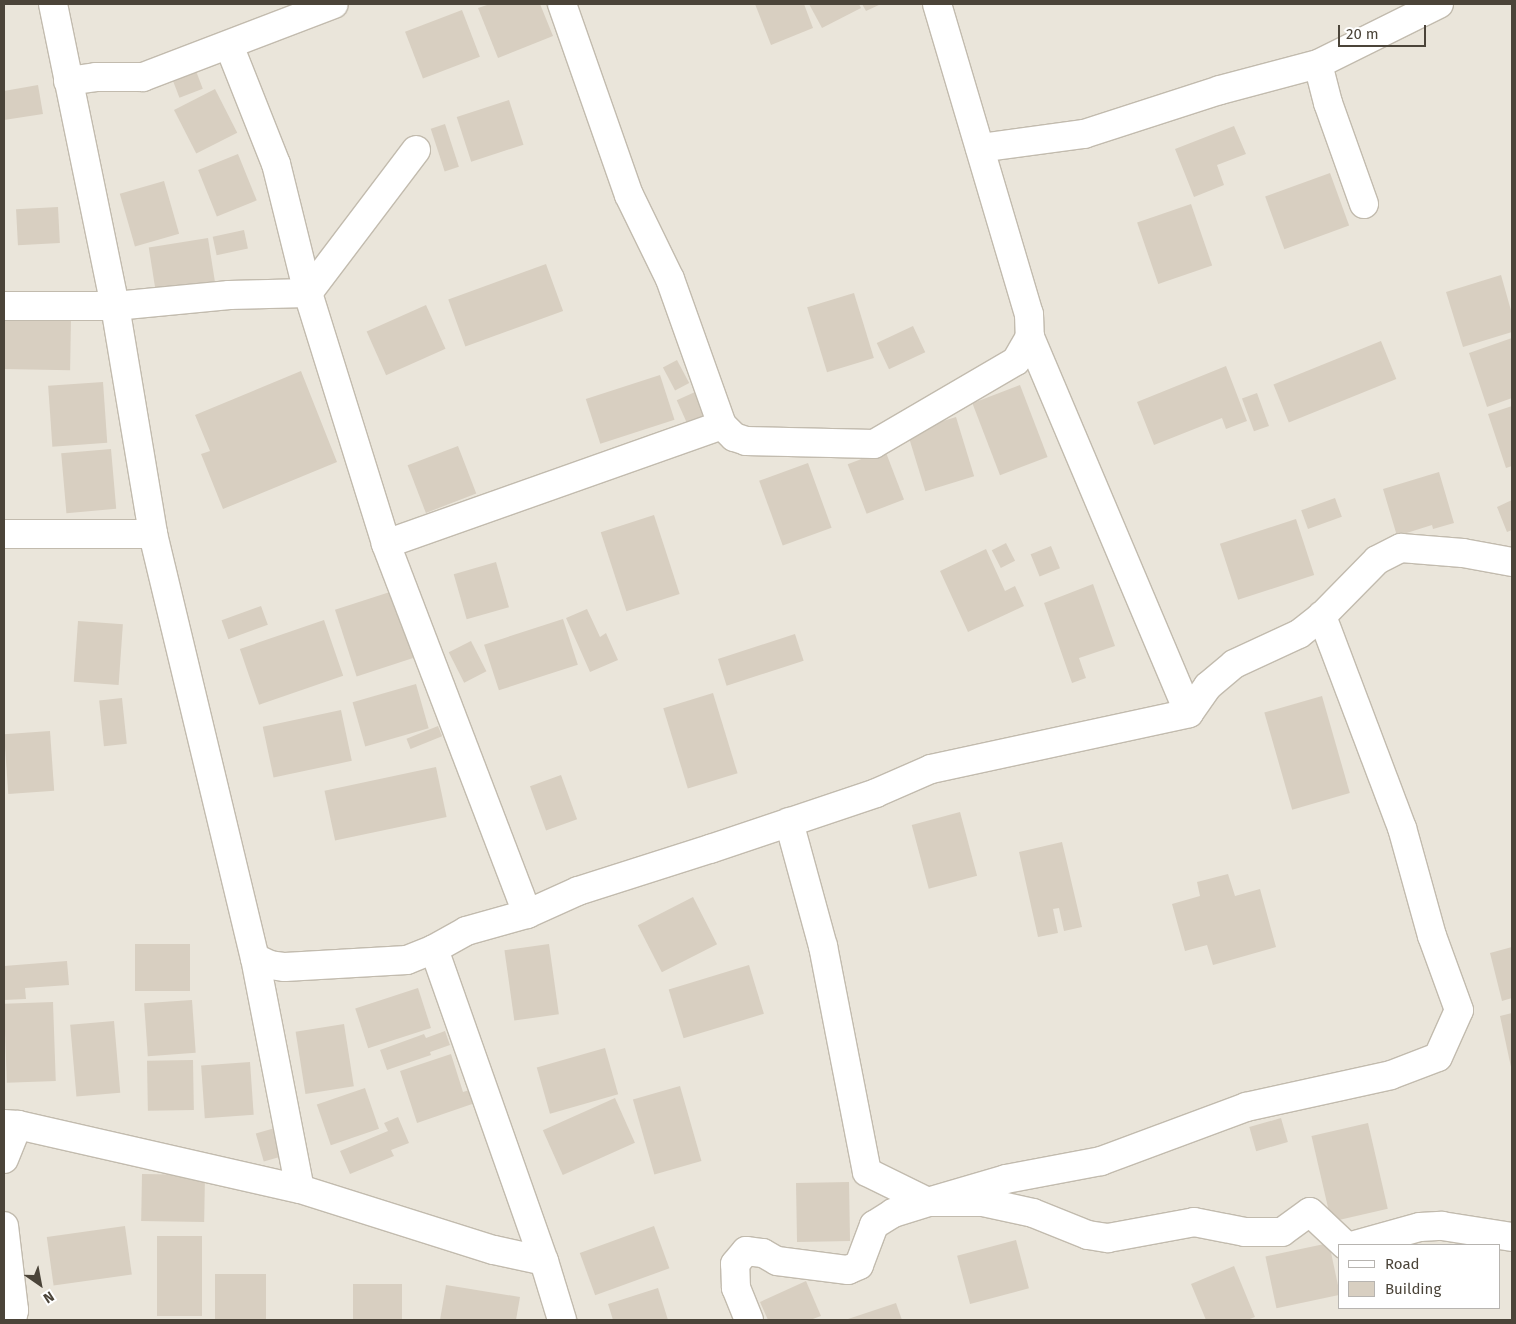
<!DOCTYPE html>
<style>
body{margin:0}
#map{position:relative;width:1516px;height:1324px;overflow:hidden;background:#f6f3ec;font-family:"Fira Sans",sans-serif}
div>[style]{position:absolute}
[style*='--x']{left:calc(var(--x)*1px);top:calc(var(--y)*1px);width:calc(var(--w)*1px);rotate:calc(var(--a)*1deg)}
.residential>*{inset:0;background:#eae5da}
.building>*{inset:0;background:#d8cfc1;transform-origin:0 0}
.roads{filter:drop-shadow(1px 0 #c2bbae) drop-shadow(-1px 0 #c2bbae) drop-shadow(0 1px #c2bbae) drop-shadow(0 -1px #c2bbae)}
.minor>*{height:28px;margin:-14px;padding:0 14px;transform-origin:14px;border-radius:14px;background:#fff}
span{translate:-50% -50%;white-space:nowrap;text-align:center;line-height:1.15;-webkit-text-stroke:4.5px #fff;paint-order:stroke}
.frame{position:absolute;inset:0;border:5px solid #4b4439;pointer-events:none}
.legend{position:absolute;left:1338px;top:1244px;width:162px;height:65px;box-sizing:border-box;background:#fff;border:1px solid #b7b4b0;margin:0;padding:6px 9px;list-style:none;font-size:15px;color:#4b4439}
.legend li{display:flex;align-items:center;gap:10px;height:25px}
.legend b{width:25px;border:1px solid #b7b4b0}
.north{position:absolute;left:15px;top:1259px;width:50px;height:50px;-webkit-text-stroke:4px #fff;paint-order:stroke;rotate:147deg;font-size:14px;font-weight:700;line-height:20px;text-align:center;color:#4b4439}
.north::after{content:'';display:block;margin:auto;width:18px;height:22px;background:#4b4439;clip-path:polygon(50% 0,100% 100%,50% 72%,0 100%)}
.scale{position:absolute;left:1338px;top:25px;width:88px;height:22px;box-sizing:border-box;border:2px solid #4b4439;border-top:0;padding-left:6px;font-size:15px;line-height:18px;white-space:nowrap;color:#4b4439;-webkit-text-stroke:4px #fff;paint-order:stroke}
</style>
<div id="map">
<div class="residential">
<div style="clip-path:polygon(evenodd,4px 4px,1512px 4px,1512px 1320px,4px 1320px,4px 4px,1340px 1245px,1500px 1245px,1500px 1308px,1340px 1308px,1340px 1245px)"></div>
</div>
<div class="building">
<div style="clip-path:polygon(490px 4px,540px 4px,553px 36px,498px 58px,478px 8px)"></div>
<div style="clip-path:polygon(755px 4px,804px 4px,813px 28px,771px 45px)"></div>
<div style="clip-path:polygon(809px 4px,859px 4px,861px 8px,822px 28px)"></div>
<div style="clip-path:polygon(862px 4px,881px 4px,866px 11px)"></div>
<div style="left:462px;top:10px;width:50px;height:61px;rotate:69deg"></div>
<div style="left:196px;top:71px;width:19px;height:25px;rotate:69deg"></div>
<div style="clip-path:polygon(38px 85px,43px 114px,4px 120px,4px 91px)"></div>
<div style="left:215px;top:89px;width:49px;height:46px;rotate:63deg"></div>
<div style="left:509px;top:100px;width:47px;height:55px;rotate:72deg"></div>
<div style="left:445px;top:124px;width:45px;height:15px;rotate:72deg"></div>
<div style="clip-path:polygon(1234px 126px,1246px 154px,1217px 165px,1224px 185px,1194px 197px,1175px 149px)"></div>
<div style="left:238px;top:154px;width:50px;height:43px;rotate:68deg"></div>
<div style="left:1330px;top:173px;width:56px;height:69px;rotate:70deg"></div>
<div style="left:164px;top:181px;width:55px;height:46px;rotate:74deg"></div>
<div style="left:1191px;top:204px;width:65px;height:57px;rotate:71deg"></div>
<div style="left:58px;top:207px;width:36px;height:42px;rotate:87deg"></div>
<div style="left:244px;top:230px;width:19px;height:32px;rotate:78deg"></div>
<div style="left:208px;top:238px;width:51px;height:60px;rotate:81deg"></div>
<div style="left:546px;top:264px;width:50px;height:104px;rotate:70deg"></div>
<div style="clip-path:polygon(1501px 275px,1512px 314px,1512px 332px,1463px 347px,1446px 292px)"></div>
<div style="left:854px;top:293px;width:68px;height:49px;rotate:73deg"></div>
<div style="left:426px;top:305px;width:48px;height:65px;rotate:66deg"></div>
<div style="left:4px;top:318px;width:67px;height:51px;rotate:1deg"></div>
<div style="left:913px;top:326px;width:29px;height:40px;rotate:65deg"></div>
<div style="clip-path:polygon(1512px 338px,1512px 398px,1487px 407px,1469px 353px)"></div>
<div style="left:1381px;top:341px;width:41px;height:116px;rotate:68deg"></div>
<div style="left:677px;top:360px;width:26px;height:16px;rotate:62deg"></div>
<div style="clip-path:polygon(1226px 366px,1247px 421px,1226px 429px,1222px 418px,1154px 445px,1137px 402px)"></div>
<div style="clip-path:polygon(301px 371px,337px 462px,223px 509px,201px 454px,210px 451px,195px 415px)"></div>
<div style="left:660px;top:375px;width:47px;height:78px;rotate:72deg"></div>
<div style="left:103px;top:382px;width:61px;height:55px;rotate:86deg"></div>
<div style="left:1020px;top:385px;width:77px;height:51px;rotate:69deg"></div>
<div style="left:695px;top:392px;width:27px;height:20px;rotate:66deg"></div>
<div style="left:1257px;top:393px;width:35px;height:16px;rotate:70deg"></div>
<div style="clip-path:polygon(1512px 406px,1512px 466px,1506px 468px,1488px 414px)"></div>
<div style="left:956px;top:417px;width:62px;height:51px;rotate:73deg"></div>
<div style="left:458px;top:446px;width:51px;height:54px;rotate:69deg"></div>
<div style="left:111px;top:449px;width:60px;height:50px;rotate:85deg"></div>
<div style="left:885px;top:450px;width:53px;height:40px;rotate:69deg"></div>
<div style="left:808px;top:463px;width:69px;height:52px;rotate:70deg"></div>
<div style="clip-path:polygon(1439px 472px,1454px 523px,1433px 529px,1432px 525px,1397px 536px,1383px 489px)"></div>
<div style="left:1335px;top:498px;width:20px;height:36px;rotate:70deg"></div>
<div style="clip-path:polygon(1512px 500px,1512px 530px,1507px 532px,1497px 507px)"></div>
<div style="left:654px;top:515px;width:83px;height:56px;rotate:72deg"></div>
<div style="left:1296px;top:519px;width:59px;height:80px;rotate:72deg"></div>
<div style="left:1006px;top:543px;width:20px;height:16px;rotate:63deg"></div>
<div style="left:1051px;top:546px;width:24px;height:22px;rotate:68deg"></div>
<div style="clip-path:polygon(986px 549px,1005px 591px,1015px 586px,1024px 606px,968px 632px,940px 571px)"></div>
<div style="left:496px;top:562px;width:47px;height:44px;rotate:74deg"></div>
<div style="clip-path:polygon(1093px 584px,1115px 646px,1079px 658px,1086px 678px,1072px 683px,1044px 603px)"></div>
<div style="left:393px;top:591px;width:70px;height:61px;rotate:72deg"></div>
<div style="left:261px;top:606px;width:20px;height:42px;rotate:70deg"></div>
<div style="clip-path:polygon(587px 609px,600px 637px,606px 633px,618px 660px,590px 672px,566px 618px)"></div>
<div style="left:563px;top:619px;width:48px;height:83px;rotate:72deg"></div>
<div style="left:324px;top:620px;width:59px;height:89px;rotate:71deg"></div>
<div style="left:78px;top:621px;width:45px;height:61px;rotate:4deg"></div>
<div style="left:795px;top:634px;width:28px;height:81px;rotate:72deg"></div>
<div style="left:471px;top:641px;width:34px;height:25px;rotate:63deg"></div>
<div style="left:416px;top:684px;width:46px;height:66px;rotate:74deg"></div>
<div style="left:713px;top:693px;width:84px;height:52px;rotate:73deg"></div>
<div style="left:1322px;top:696px;width:101px;height:60px;rotate:74deg"></div>
<div style="left:122px;top:698px;width:46px;height:23px;rotate:84deg"></div>
<div style="left:341px;top:710px;width:52px;height:80px;rotate:78deg"></div>
<div style="left:438px;top:726px;width:11px;height:34px;rotate:68deg"></div>
<div style="left:50px;top:731px;width:60px;height:46px;rotate:86deg"></div>
<div style="left:436px;top:767px;width:51px;height:114px;rotate:78deg"></div>
<div style="left:561px;top:775px;width:47px;height:33px;rotate:70deg"></div>
<div style="left:960px;top:812px;width:66px;height:50px;rotate:75deg"></div>
<div style="clip-path:polygon(1062px 842px,1082px 927px,1064px 931px,1059px 908px,1053px 909px,1058px 933px,1038px 937px,1019px 852px)"></div>
<div style="clip-path:polygon(1228px 874px,1235px 896px,1260px 889px,1276px 947px,1213px 965px,1207px 945px,1185px 951px,1172px 904px,1200px 896px,1197px 882px)"></div>
<div style="left:693px;top:897px;width:53px;height:62px;rotate:63deg"></div>
<div style="left:135px;top:944px;width:55px;height:47px"></div>
<div style="left:549px;top:944px;width:71px;height:45px;rotate:82deg"></div>
<div style="clip-path:polygon(1512px 947px,1512px 998px,1502px 1001px,1490px 953px)"></div>
<div style="clip-path:polygon(67px 961px,69px 985px,25px 988px,26px 999px,4px 1000px,4px 966px)"></div>
<div style="left:749px;top:965px;width:51px;height:84px;rotate:73deg"></div>
<div style="left:418px;top:988px;width:42px;height:66px;rotate:72deg"></div>
<div style="left:192px;top:1000px;width:53px;height:48px;rotate:86deg"></div>
<div style="left:53px;top:1002px;width:79px;height:49px;rotate:88deg"></div>
<div style="clip-path:polygon(1512px 1013px,1512px 1067px,1511px 1067px,1500px 1016px)"></div>
<div style="left:114px;top:1021px;width:72px;height:44px;rotate:85deg"></div>
<div style="left:344px;top:1024px;width:63px;height:49px;rotate:81deg"></div>
<div style="clip-path:polygon(445px 1031px,450px 1045px,430px 1052px,431px 1055px,387px 1070px,380px 1050px,424px 1034px,426px 1038px)"></div>
<div style="left:605px;top:1048px;width:48px;height:71px;rotate:74deg"></div>
<div style="clip-path:polygon(451px 1054px,463px 1092px,473px 1089px,478px 1102px,417px 1123px,400px 1071px)"></div>
<div style="left:193px;top:1060px;width:50px;height:46px;rotate:89deg"></div>
<div style="left:250px;top:1062px;width:53px;height:49px;rotate:86deg"></div>
<div style="left:680px;top:1086px;width:78px;height:49px;rotate:74deg"></div>
<div style="left:365px;top:1088px;width:43px;height:51px;rotate:71deg"></div>
<div style="left:615px;top:1098px;width:49px;height:79px;rotate:66deg"></div>
<div style="clip-path:polygon(398px 1117px,409px 1143px,391px 1150px,394px 1156px,350px 1174px,340px 1151px,388px 1131px,384px 1123px)"></div>
<div style="left:1281px;top:1118px;width:25px;height:33px;rotate:74deg"></div>
<div style="left:1368px;top:1123px;width:88px;height:58px;rotate:77deg"></div>
<div style="left:275px;top:1128px;width:29px;height:20px;rotate:74deg"></div>
<div style="left:142px;top:1174px;width:63px;height:47px;rotate:1deg"></div>
<div style="left:849px;top:1182px;width:59px;height:53px;rotate:89deg"></div>
<div style="left:125px;top:1226px;width:49px;height:79px;rotate:82deg"></div>
<div style="left:654px;top:1226px;width:45px;height:79px;rotate:70deg"></div>
<div style="left:157px;top:1236px;width:45px;height:80px"></div>
<div style="left:1016px;top:1240px;width:50px;height:61px;rotate:75deg"></div>
<div style="left:1329px;top:1243px;width:53px;height:65px;rotate:78deg"></div>
<div style="clip-path:polygon(1234px 1266px,1255px 1317px,1247px 1320px,1206px 1320px,1191px 1284px)"></div>
<div style="left:215px;top:1274px;width:51px;height:46px"></div>
<div style="clip-path:polygon(806px 1281px,821px 1316px,810px 1320px,768px 1320px,760px 1302px)"></div>
<div style="left:353px;top:1284px;width:49px;height:36px"></div>
<div style="clip-path:polygon(446px 1285px,520px 1297px,516px 1320px,440px 1320px)"></div>
<div style="clip-path:polygon(658px 1288px,668px 1320px,613px 1320px,608px 1304px)"></div>
<div style="clip-path:polygon(896px 1303px,902px 1320px,845px 1320px)"></div>
</div>
<div class="roads">
<div class="minor">
<div style="--x:53;--y:4;--w:308;--a:78.4"></div>
<div style="--x:115;--y:306;--w:231;--a:80.5"></div>
<div style="--x:153;--y:534;--w:436;--a:76.5"></div>
<div style="--x:255;--y:958;--w:235;--a:79"></div>
<div style="--x:562;--y:4;--w:202;--a:70.7"></div>
<div style="--x:629;--y:195;--w:93;--a:64"></div>
<div style="--x:670;--y:279;--w:155;--a:70.4"></div>
<div style="--x:722;--y:425;--w:17;--a:45"></div>
<div style="--x:734;--y:437;--w:13;--a:18"></div>
<div style="--x:746;--y:441;--w:128;--a:1.3"></div>
<div style="--x:874;--y:444;--w:164;--a:-30.3"></div>
<div style="--x:1016;--y:361;--w:28;--a:-60"></div>
<div style="--x:937;--y:4;--w:323;--a:73.5"></div>
<div style="--x:1029;--y:314;--w:23;--a:88"></div>
<div style="--x:1030;--y:337;--w:408;--a:67.1"></div>
<div style="--x:68;--y:81;--w:28;--a:-8"></div>
<div style="--x:96;--y:77;--w:47;--a:0"></div>
<div style="--x:143;--y:77;--w:204;--a:-20.9"></div>
<div style="--x:980;--y:148;--w:105;--a:-7.7"></div>
<div style="--x:1084;--y:134;--w:143;--a:-17.9"></div>
<div style="--x:1220;--y:90;--w:101;--a:-14.9"></div>
<div style="--x:416;--y:150;--w:179;--a:127.1"></div>
<div style="--x:308;--y:293;--w:263;--a:72.7"></div>
<div style="--x:386;--y:544;--w:396;--a:69.1"></div>
<div style="--x:1364;--y:204;--w:107;--a:-109.6"></div>
<div style="--x:1328;--y:103;--w:40;--a:-104.4"></div>
<div style="--x:1318;--y:64;--w:135;--a:-26.4"></div>
<div style="--x:4;--y:306;--w:111;--a:0"></div>
<div style="--x:115;--y:306;--w:115;--a:-5.5"></div>
<div style="--x:229;--y:295;--w:79;--a:-1.5"></div>
<div style="--x:308;--y:293;--w:133;--a:-103.9"></div>
<div style="--x:276;--y:164;--w:128;--a:-111.6"></div>
<div style="--x:4;--y:534;--w:149;--a:0"></div>
<div style="--x:386;--y:544;--w:356;--a:-19.5"></div>
<div style="--x:789;--y:822;--w:129;--a:74.7"></div>
<div style="--x:823;--y:946;--w:230;--a:79"></div>
<div style="--x:867;--y:1172;--w:68;--a:26.2"></div>
<div style="--x:928;--y:1202;--w:81;--a:-16.4"></div>
<div style="--x:1006;--y:1179;--w:97;--a:-10.7"></div>
<div style="--x:1101;--y:1161;--w:155;--a:-20.4"></div>
<div style="--x:1246;--y:1107;--w:148;--a:-12.4"></div>
<div style="--x:1391;--y:1075;--w:50;--a:-21"></div>
<div style="--x:1438;--y:1057;--w:51;--a:-65.9"></div>
<div style="--x:1459;--y:1010;--w:79;--a:-110"></div>
<div style="--x:1432;--y:936;--w:112;--a:-105.5"></div>
<div style="--x:1402;--y:828;--w:227;--a:-110.7"></div>
<div style="--x:434;--y:949;--w:331;--a:70.6"></div>
<div style="--x:255;--y:958;--w:17;--a:25"></div>
<div style="--x:270;--y:965;--w:15;--a:8"></div>
<div style="--x:285;--y:967;--w:122;--a:-3.3"></div>
<div style="--x:407;--y:960;--w:29;--a:-22"></div>
<div style="--x:434;--y:949;--w:37;--a:-29"></div>
<div style="--x:466;--y:931;--w:63;--a:-15.6"></div>
<div style="--x:527;--y:914;--w:56;--a:-24.3"></div>
<div style="--x:578;--y:891;--w:139;--a:-17.7"></div>
<div style="--x:710;--y:849;--w:175;--a:-18.6"></div>
<div style="--x:876;--y:793;--w:60;--a:-23.6"></div>
<div style="--x:931;--y:769;--w:264;--a:-12.2"></div>
<div style="--x:1189;--y:713;--w:33;--a:-55"></div>
<div style="--x:1208;--y:686;--w:34;--a:-40"></div>
<div style="--x:1234;--y:664;--w:72;--a:-24.8"></div>
<div style="--x:1299;--y:634;--w:29;--a:-38"></div>
<div style="--x:1322;--y:616;--w:78;--a:-45.5"></div>
<div style="--x:1377;--y:560;--w:27;--a:-27"></div>
<div style="--x:1401;--y:548;--w:62;--a:4.6"></div>
<div style="--x:1463;--y:553;--w:50;--a:10.4"></div>
<div style="--x:4;--y:1124;--w:14;--a:4"></div>
<div style="--x:18;--y:1125;--w:289;--a:12.8"></div>
<div style="--x:300;--y:1189;--w:203;--a:17.5"></div>
<div style="--x:494;--y:1250;--w:51;--a:12.4"></div>
<div style="--x:544;--y:1261;--w:62;--a:73"></div>
<div style="--x:4;--y:1159;--w:37;--a:-68"></div>
<div style="--x:4;--y:1226;--w:85;--a:83.2"></div>
<div style="--x:14;--y:1310;--w:10;--a:101"></div>
<div style="--x:1355;--y:1245;--w:67;--a:-15.5"></div>
<div style="--x:1420;--y:1227;--w:22;--a:-3"></div>
<div style="--x:1442;--y:1226;--w:71;--a:8.9"></div>
<div style="--x:749;--y:1320;--w:35;--a:-112"></div>
<div style="--x:736;--y:1288;--w:24;--a:-92"></div>
<div style="--x:735;--y:1264;--w:17;--a:-50"></div>
<div style="--x:746;--y:1251;--w:17;--a:7"></div>
<div style="--x:763;--y:1253;--w:16;--a:30"></div>
<div style="--x:777;--y:1261;--w:72;--a:7.2"></div>
<div style="--x:848;--y:1270;--w:12;--a:-24"></div>
<div style="--x:859;--y:1265;--w:43;--a:-69.4"></div>
<div style="--x:874;--y:1225;--w:22;--a:-32"></div>
<div style="--x:893;--y:1213;--w:37;--a:-17"></div>
<div style="--x:928;--y:1202;--w:55;--a:0"></div>
<div style="--x:983;--y:1202;--w:51;--a:12.4"></div>
<div style="--x:1033;--y:1213;--w:59;--a:21.8"></div>
<div style="--x:1088;--y:1235;--w:20;--a:9"></div>
<div style="--x:1108;--y:1238;--w:87;--a:-10.5"></div>
<div style="--x:1194;--y:1222;--w:52;--a:11.1"></div>
<div style="--x:1245;--y:1232;--w:37;--a:0"></div>
<div style="--x:1282;--y:1232;--w:34;--a:-36"></div>
<div style="--x:1310;--y:1212;--w:48;--a:43.3"></div>
</div>
</div>
<div class="frame"></div>
<ul class="legend">
<li><b style="height:6px;background:#fff"></b>Road</li>
<li><b style="height:14px;background:#d8cfc1"></b>Building</li>
</ul>
<div class="north">N</div>
<div class="scale">20 m</div>
</div>
